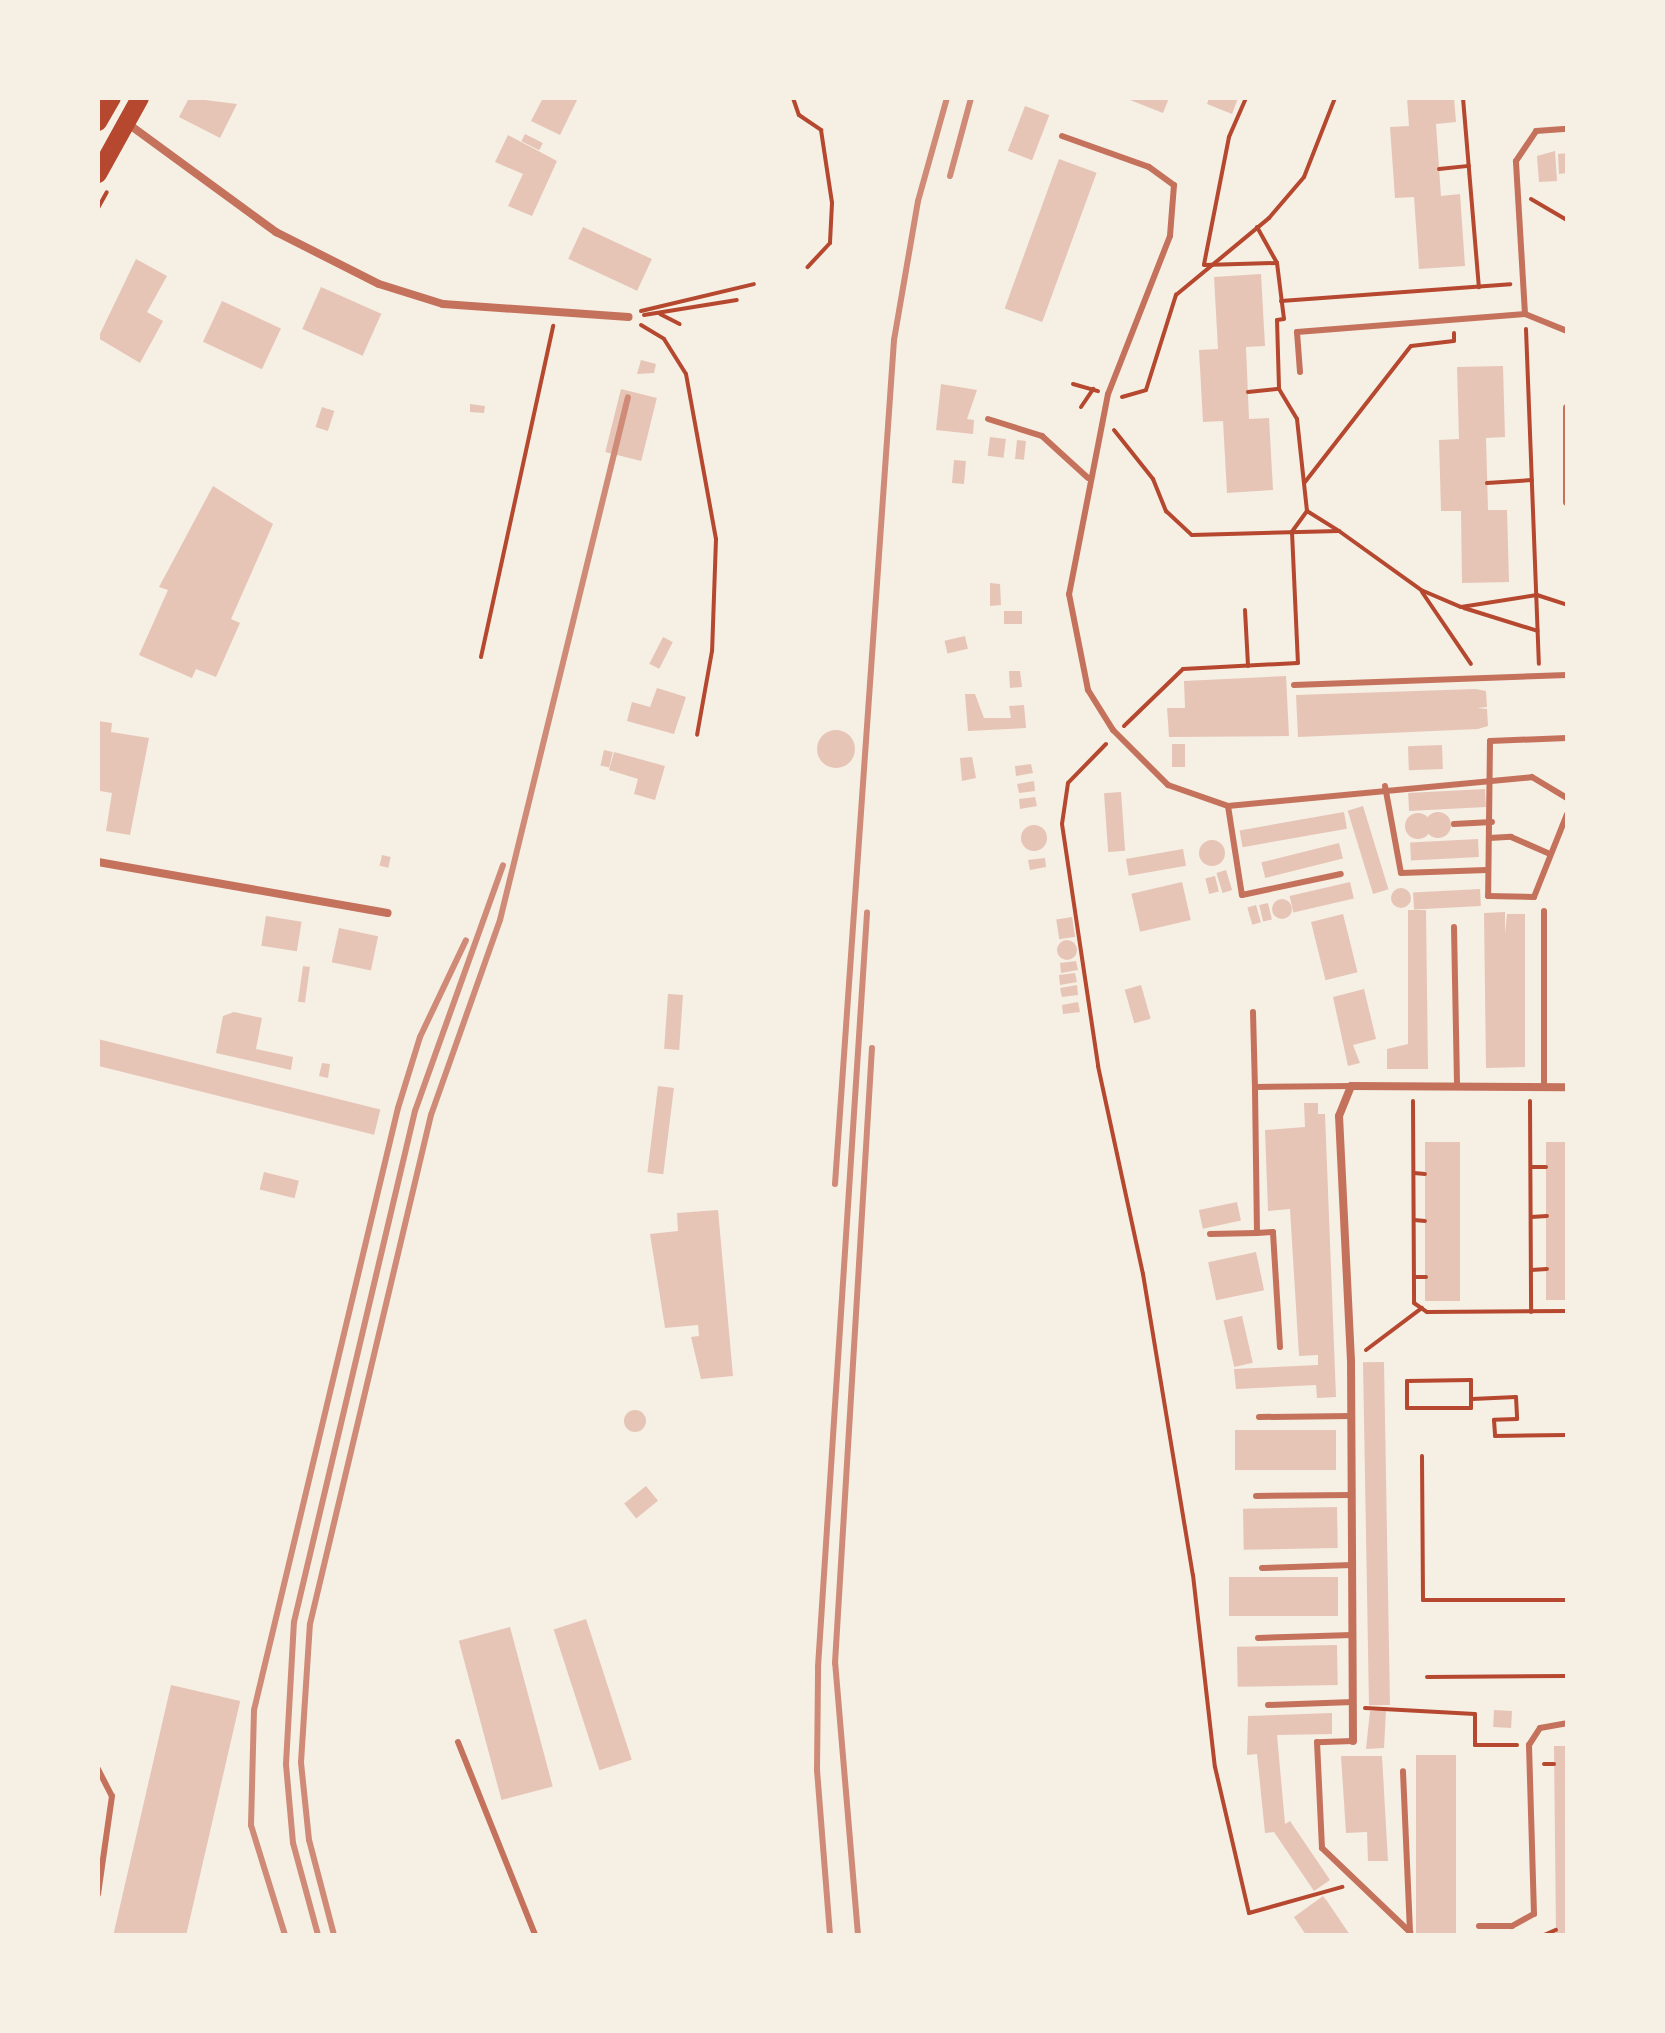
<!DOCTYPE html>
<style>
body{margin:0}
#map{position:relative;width:1665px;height:2033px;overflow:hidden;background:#f6efe4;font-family:Rubik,sans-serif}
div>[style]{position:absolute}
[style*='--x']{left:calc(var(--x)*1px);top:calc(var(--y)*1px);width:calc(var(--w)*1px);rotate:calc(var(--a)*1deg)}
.building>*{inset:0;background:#e6c5b7;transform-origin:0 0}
.round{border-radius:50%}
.path>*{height:4px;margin:-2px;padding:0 2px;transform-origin:2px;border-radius:2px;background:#b5482f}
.service>*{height:6px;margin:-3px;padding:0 3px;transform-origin:3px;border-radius:3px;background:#c5725c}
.minor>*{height:8px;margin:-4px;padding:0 4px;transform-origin:4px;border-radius:4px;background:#c5725c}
.primary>*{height:18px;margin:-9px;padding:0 9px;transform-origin:9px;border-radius:9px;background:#b5482f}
.rail>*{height:6px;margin:-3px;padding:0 3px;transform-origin:3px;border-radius:3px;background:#cf8b77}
span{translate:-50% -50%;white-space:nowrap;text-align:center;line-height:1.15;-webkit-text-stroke:8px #f6efe4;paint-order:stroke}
.frame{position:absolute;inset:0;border:100px solid #f6efe4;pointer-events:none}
</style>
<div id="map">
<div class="building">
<div style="clip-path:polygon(189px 98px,237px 104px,220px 138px,179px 117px)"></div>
<div style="clip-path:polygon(543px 98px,578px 98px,560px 135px,531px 121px)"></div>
<div style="clip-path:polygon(1125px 98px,1169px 98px,1163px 113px)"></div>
<div style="clip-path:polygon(1209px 98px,1238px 98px,1232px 114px,1207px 104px)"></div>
<div style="clip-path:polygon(1407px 98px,1454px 98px,1456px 122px,1436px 124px,1441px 196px,1460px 194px,1465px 266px,1419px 269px,1414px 197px,1395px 198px,1390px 127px,1409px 126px)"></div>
<div style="left:1025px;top:106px;width:26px;height:48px;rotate:21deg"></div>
<div style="left:525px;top:134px;width:20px;height:8px;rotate:27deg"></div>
<div style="clip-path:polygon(508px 135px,557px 161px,532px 216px,508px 206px,523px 174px,495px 162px)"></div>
<div style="clip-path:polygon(1555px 151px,1557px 181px,1539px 182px,1537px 156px)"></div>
<div style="clip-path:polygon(1567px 153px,1567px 173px,1559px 174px,1558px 154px)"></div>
<div style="left:1059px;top:159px;width:40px;height:159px;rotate:20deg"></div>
<div style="left:583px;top:227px;width:76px;height:35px;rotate:25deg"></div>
<div style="clip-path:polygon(136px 259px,167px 276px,147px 312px,163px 321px,140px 363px,98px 338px)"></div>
<div style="clip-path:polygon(1261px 274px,1265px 346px,1246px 347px,1249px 419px,1269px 418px,1273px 490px,1227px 493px,1223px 421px,1203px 422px,1199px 350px,1218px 349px,1214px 277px)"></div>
<div style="left:321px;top:287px;width:66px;height:46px;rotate:24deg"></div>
<div style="left:222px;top:301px;width:65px;height:45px;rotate:25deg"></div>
<div style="clip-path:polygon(641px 360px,656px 364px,654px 373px,637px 374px)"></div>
<div style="clip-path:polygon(1503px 366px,1505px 437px,1486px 438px,1488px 510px,1507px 510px,1509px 582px,1462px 583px,1461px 511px,1441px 511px,1439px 440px,1459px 439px,1457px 367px)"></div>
<div style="clip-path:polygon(941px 384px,977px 390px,967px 419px,974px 420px,973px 434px,936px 430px)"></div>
<div style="left:621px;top:389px;width:37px;height:65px;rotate:14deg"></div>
<div style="clip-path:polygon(470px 404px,485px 406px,484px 413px,470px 412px)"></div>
<div style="left:322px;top:407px;width:13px;height:21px;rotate:18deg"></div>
<div style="left:990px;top:437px;width:16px;height:19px;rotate:7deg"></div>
<div style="left:1017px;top:440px;width:9px;height:19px;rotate:6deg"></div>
<div style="left:954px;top:460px;width:12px;height:23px;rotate:5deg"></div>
<div style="clip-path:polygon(213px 486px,273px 524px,231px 619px,240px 623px,216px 677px,196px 669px,192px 678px,139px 655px,168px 590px,159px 587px)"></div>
<div style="clip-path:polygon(990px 583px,1000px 584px,1001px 605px,990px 606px)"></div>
<div style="left:1004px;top:611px;width:18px;height:13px"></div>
<div style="left:965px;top:636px;width:13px;height:21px;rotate:77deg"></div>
<div style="left:663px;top:637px;width:11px;height:30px;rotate:27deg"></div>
<div style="clip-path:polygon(1009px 671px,1020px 671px,1022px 687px,1010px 688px)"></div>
<div style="clip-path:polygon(1286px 676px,1289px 736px,1169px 737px,1167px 708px,1185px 708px,1184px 681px)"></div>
<div style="clip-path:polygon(657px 688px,686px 697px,674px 734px,627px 721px,632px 702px,650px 707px)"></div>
<div style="clip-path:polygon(1476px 689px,1486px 691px,1487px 707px,1477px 708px,1487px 709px,1488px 726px,1478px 729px,1298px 737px,1296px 695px)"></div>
<div style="clip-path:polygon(965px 694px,975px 694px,984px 718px,1011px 718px,1009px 706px,1024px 705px,1026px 728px,968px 731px)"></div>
<div style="clip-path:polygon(98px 721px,112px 723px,111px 732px,149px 738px,130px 835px,106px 831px,112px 793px,100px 791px)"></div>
<div class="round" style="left:817px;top:730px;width:38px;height:38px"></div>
<div style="left:1172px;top:744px;width:13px;height:23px"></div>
<div style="left:1442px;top:745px;width:24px;height:34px;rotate:88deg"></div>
<div style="left:604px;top:750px;width:9px;height:16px;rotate:13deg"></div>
<div style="clip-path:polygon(614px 752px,665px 766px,655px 800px,634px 794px,638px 779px,609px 770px)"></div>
<div style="clip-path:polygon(972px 757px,976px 778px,962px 781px,960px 758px)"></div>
<div style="clip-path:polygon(1031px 764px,1033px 773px,1016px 776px,1015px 766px)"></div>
<div style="clip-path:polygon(1034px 781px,1035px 791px,1019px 793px,1017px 784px)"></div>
<div style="left:1485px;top:789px;width:18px;height:77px;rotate:87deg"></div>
<div style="left:1121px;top:792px;width:59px;height:17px;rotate:86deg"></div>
<div style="clip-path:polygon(1035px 797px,1037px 806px,1020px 809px,1019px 799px)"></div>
<div style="left:1363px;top:806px;width:87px;height:16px;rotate:73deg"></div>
<div style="left:1344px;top:812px;width:17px;height:106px;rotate:80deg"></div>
<div class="round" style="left:1425px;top:812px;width:26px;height:26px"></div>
<div class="round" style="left:1405px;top:813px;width:26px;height:26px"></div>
<div class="round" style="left:1021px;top:825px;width:26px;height:26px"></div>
<div style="left:1478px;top:839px;width:18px;height:68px;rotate:87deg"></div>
<div class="round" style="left:1199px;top:840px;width:26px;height:26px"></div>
<div style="left:1339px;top:843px;width:16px;height:80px;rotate:76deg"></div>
<div style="left:1183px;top:849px;width:17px;height:58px;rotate:80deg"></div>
<div style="left:382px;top:855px;width:9px;height:11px;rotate:13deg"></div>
<div style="clip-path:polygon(1045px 858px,1046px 867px,1030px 870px,1028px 860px)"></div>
<div style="left:1226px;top:870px;width:21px;height:10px;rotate:73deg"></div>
<div style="left:1215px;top:876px;width:16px;height:10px;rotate:76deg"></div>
<div style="left:1182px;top:882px;width:39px;height:52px;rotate:77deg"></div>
<div style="left:1350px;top:882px;width:17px;height:62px;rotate:77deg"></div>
<div class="round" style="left:1391px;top:888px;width:20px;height:20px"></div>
<div style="left:1480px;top:889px;width:17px;height:67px;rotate:87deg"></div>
<div class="round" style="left:1272px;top:899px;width:20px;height:20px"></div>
<div style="left:1268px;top:903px;width:17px;height:9px;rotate:77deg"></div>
<div style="left:1256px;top:905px;width:18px;height:9px;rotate:74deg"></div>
<div style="clip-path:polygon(1408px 910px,1426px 910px,1428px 1069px,1387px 1069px,1387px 1049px,1408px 1044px)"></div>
<div style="clip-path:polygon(1505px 912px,1505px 934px,1507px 914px,1525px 914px,1525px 1067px,1486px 1068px,1484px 913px)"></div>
<div style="left:1343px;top:914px;width:60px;height:33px;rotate:76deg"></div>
<div style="left:266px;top:916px;width:36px;height:30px;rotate:9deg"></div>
<div style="left:1072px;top:917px;width:20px;height:16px;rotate:81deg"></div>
<div style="left:339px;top:928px;width:40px;height:35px;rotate:12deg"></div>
<div class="round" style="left:1057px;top:940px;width:20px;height:20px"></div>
<div style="clip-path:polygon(1076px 961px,1078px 970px,1061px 973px,1060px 963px)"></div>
<div style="left:303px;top:966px;width:7px;height:36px;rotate:8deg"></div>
<div style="clip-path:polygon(1075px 973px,1077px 982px,1060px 985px,1059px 975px)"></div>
<div style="clip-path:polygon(1077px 985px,1078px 995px,1062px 997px,1060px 988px)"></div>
<div style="left:1141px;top:985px;width:35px;height:17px;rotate:74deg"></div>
<div style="clip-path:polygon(1364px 989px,1376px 1039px,1353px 1045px,1360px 1063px,1348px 1066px,1333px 997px)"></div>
<div style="left:668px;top:994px;width:15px;height:55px;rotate:4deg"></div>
<div style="clip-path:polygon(1078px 1002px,1080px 1012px,1063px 1014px,1062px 1005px)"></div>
<div style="clip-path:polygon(234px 1012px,262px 1018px,256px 1049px,293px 1057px,291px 1070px,216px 1053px,223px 1016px)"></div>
<div style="left:98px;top:1039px;width:291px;height:26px;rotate:14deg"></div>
<div style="clip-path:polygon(322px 1063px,330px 1064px,328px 1078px,319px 1076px)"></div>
<div style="left:658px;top:1086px;width:16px;height:87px;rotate:7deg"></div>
<div style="clip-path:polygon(1304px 1103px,1318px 1103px,1318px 1114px,1325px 1114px,1336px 1397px,1317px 1398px,1316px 1385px,1236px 1389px,1234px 1369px,1318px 1365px,1318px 1355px,1299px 1356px,1290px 1209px,1268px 1211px,1265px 1130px,1305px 1127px)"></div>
<div style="left:1460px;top:1142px;width:159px;height:35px;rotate:90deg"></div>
<div style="left:1546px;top:1142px;width:21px;height:158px"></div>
<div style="left:264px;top:1172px;width:36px;height:18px;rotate:14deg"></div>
<div style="left:1237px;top:1202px;width:19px;height:39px;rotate:78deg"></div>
<div style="clip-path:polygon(718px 1210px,733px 1376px,701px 1379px,691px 1337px,699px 1336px,698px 1325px,665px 1328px,650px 1234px,678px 1231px,677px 1213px)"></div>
<div style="left:1256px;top:1252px;width:39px;height:49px;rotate:78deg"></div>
<div style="left:1242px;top:1316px;width:48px;height:19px;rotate:77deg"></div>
<div style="left:1384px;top:1362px;width:343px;height:21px;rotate:89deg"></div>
<div class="round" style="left:624px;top:1410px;width:22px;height:22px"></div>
<div style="left:1235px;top:1430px;width:101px;height:40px"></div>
<div style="left:646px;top:1486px;width:19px;height:28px;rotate:51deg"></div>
<div style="left:1337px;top:1507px;width:41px;height:94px;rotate:89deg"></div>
<div style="left:1338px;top:1577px;width:39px;height:109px;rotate:90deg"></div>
<div style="left:586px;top:1619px;width:148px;height:34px;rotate:72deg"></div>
<div style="left:510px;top:1627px;width:165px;height:53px;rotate:75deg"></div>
<div style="left:1337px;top:1645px;width:40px;height:100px;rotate:89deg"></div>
<div style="left:171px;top:1685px;width:71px;height:257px;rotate:13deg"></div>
<div style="clip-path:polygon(1386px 1710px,1384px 1748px,1366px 1749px,1370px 1711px)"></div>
<div style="left:1494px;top:1710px;width:18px;height:17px;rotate:3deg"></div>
<div style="clip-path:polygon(1332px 1713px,1332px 1734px,1277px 1735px,1285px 1824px,1290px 1821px,1330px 1880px,1314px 1891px,1274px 1832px,1265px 1833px,1257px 1754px,1247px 1755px,1248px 1716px)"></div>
<div style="clip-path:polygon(1554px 1746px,1567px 1746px,1567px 1935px,1556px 1935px)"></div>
<div style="left:1416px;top:1755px;width:40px;height:180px"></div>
<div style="clip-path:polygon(1341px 1756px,1382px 1756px,1388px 1861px,1368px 1861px,1367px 1832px,1346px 1833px)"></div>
<div style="clip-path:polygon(1323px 1896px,1327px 1901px,1350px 1935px,1306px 1935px,1294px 1917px)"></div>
</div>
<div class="path">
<div style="--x:793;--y:98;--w:18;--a:71"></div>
<div style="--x:799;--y:115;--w:27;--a:34"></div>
<div style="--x:821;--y:130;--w:74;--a:81.4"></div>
<div style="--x:832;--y:203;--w:40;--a:92.9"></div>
<div style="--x:830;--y:243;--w:33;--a:133"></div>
<div style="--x:1246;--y:98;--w:43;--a:113.6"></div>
<div style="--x:1229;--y:137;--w:130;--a:101.1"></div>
<div style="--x:1204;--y:265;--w:73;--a:-1.6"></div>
<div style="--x:1463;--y:98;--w:190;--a:85.2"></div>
<div style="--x:1439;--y:169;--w:30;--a:-6"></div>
<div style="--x:1531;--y:199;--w:42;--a:30.3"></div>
<div style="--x:98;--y:208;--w:18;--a:-61"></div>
<div style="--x:1257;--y:227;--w:41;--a:60.9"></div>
<div style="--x:1277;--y:263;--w:56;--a:82.9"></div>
<div style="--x:1284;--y:319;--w:7;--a:172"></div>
<div style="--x:1277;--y:320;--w:69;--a:88.3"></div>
<div style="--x:1279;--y:389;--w:35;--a:59"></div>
<div style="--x:1297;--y:419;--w:93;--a:83.8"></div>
<div style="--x:1307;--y:511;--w:26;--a:126"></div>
<div style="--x:1292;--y:532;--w:131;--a:87.4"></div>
<div style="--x:1281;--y:301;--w:230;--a:-4.2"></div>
<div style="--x:641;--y:311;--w:116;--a:-13.4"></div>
<div style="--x:660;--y:314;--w:22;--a:27"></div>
<div style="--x:644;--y:315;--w:94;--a:-9.2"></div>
<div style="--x:641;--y:325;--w:27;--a:31"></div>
<div style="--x:664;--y:339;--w:41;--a:57.8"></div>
<div style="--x:686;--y:374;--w:168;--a:79.7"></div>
<div style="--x:716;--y:539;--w:112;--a:92"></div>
<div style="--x:712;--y:651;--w:85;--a:100.1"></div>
<div style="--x:1526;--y:329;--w:335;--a:87.8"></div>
<div style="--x:1073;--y:384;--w:26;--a:16"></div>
<div style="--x:1248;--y:392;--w:31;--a:-6"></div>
<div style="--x:1122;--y:397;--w:25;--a:-16"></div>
<div style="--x:1146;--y:390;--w:100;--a:-72.5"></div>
<div style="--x:1176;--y:295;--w:121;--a:-39.6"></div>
<div style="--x:1269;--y:218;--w:54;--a:-49.5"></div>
<div style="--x:1304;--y:177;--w:85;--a:-68.6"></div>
<div style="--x:1081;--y:407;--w:22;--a:-56"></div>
<div style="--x:1114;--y:430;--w:63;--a:51.5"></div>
<div style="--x:1153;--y:479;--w:35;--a:68"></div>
<div style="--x:1166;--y:511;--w:35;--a:43"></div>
<div style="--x:1192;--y:535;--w:147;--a:-1.6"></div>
<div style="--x:1339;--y:531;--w:101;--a:35.7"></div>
<div style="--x:1421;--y:590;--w:43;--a:23"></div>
<div style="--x:1461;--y:607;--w:77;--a:-9"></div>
<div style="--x:1537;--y:595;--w:32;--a:18"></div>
<div style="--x:1305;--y:482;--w:172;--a:-52.1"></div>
<div style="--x:1411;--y:346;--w:43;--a:-6.6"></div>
<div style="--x:1454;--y:341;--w:8;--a:-90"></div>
<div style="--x:1487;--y:483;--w:45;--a:-3.8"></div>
<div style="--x:1307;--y:511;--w:38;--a:32"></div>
<div style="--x:1422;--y:592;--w:87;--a:55.8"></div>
<div style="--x:1464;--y:608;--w:77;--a:17.3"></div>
<div style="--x:1245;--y:610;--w:56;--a:86.9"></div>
<div style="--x:481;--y:657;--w:339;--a:-77.7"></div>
<div style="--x:1124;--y:726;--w:82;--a:-44"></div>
<div style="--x:1183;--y:669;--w:115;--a:-3"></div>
<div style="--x:1106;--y:744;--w:54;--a:134.3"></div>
<div style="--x:1068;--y:783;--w:41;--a:98.3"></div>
<div style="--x:1062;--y:824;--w:245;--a:81.5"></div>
<div style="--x:1098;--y:1066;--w:213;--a:77.8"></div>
<div style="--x:1143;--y:1274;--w:305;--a:80.6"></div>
<div style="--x:1193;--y:1575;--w:193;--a:83.5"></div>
<div style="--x:1215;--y:1767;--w:150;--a:76.9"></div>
<div style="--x:1249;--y:1913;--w:97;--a:-15.6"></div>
<div style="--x:1413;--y:1101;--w:202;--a:89.7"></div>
<div style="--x:1414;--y:1303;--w:16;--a:35"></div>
<div style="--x:1427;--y:1312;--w:140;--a:-0.4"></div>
<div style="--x:1530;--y:1101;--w:211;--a:89.7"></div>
<div style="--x:1531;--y:1167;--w:15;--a:0"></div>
<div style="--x:1414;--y:1173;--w:11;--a:5"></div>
<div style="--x:1531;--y:1217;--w:16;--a:-4"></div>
<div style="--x:1414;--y:1220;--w:11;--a:5"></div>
<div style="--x:1531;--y:1270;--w:16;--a:-4"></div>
<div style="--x:1414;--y:1277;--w:12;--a:0"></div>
<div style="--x:1366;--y:1350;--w:70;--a:-36.9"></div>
<div style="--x:1471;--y:1380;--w:28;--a:90"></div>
<div style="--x:1471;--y:1408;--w:64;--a:180"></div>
<div style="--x:1407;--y:1408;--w:27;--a:-90"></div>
<div style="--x:1407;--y:1381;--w:64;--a:-0.9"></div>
<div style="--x:1472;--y:1399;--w:44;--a:-2.6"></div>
<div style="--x:1516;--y:1397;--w:22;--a:87"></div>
<div style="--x:1517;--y:1419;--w:23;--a:178"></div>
<div style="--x:1494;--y:1420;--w:16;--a:86"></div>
<div style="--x:1495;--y:1436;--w:72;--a:-0.8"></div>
<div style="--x:1422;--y:1456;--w:144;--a:89.6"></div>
<div style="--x:1423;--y:1600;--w:144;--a:0"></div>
<div style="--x:1427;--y:1677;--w:140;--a:-0.4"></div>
<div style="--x:1365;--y:1708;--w:110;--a:3.1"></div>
<div style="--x:1475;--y:1714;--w:31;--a:90"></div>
<div style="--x:1475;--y:1745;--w:42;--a:0"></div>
<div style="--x:1544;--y:1764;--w:10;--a:0"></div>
<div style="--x:1544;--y:1935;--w:13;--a:-23"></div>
</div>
<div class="service">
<div style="--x:1062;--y:136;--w:92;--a:19.6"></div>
<div style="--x:1149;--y:167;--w:31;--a:36"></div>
<div style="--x:1174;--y:185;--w:51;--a:94.5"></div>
<div style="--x:1170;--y:236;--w:170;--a:111.4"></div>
<div style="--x:1108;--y:394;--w:204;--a:101"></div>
<div style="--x:1069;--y:594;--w:98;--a:78.8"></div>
<div style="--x:1088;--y:690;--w:47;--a:58"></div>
<div style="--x:1113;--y:730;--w:78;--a:45"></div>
<div style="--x:1168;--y:785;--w:64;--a:19.3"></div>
<div style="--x:1228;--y:806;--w:305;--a:-5.4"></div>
<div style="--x:1532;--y:777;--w:41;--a:31"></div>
<div style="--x:1525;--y:314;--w:153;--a:-93.4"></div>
<div style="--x:1516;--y:161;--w:36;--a:-56"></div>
<div style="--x:1536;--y:131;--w:31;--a:-4"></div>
<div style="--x:1300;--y:372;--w:40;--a:-94.3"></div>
<div style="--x:1297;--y:332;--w:229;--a:-4.5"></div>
<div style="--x:1525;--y:314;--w:45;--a:22"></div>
<div style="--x:988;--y:419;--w:57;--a:17.5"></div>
<div style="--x:1042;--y:436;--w:62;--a:42.4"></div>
<div style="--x:1294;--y:685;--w:273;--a:-2.1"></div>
<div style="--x:1567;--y:738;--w:77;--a:177.8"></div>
<div style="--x:1490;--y:741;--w:155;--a:90.7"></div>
<div style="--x:1488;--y:896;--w:46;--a:1.2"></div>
<div style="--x:1534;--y:897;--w:89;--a:-68.3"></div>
<div style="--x:1385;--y:786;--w:88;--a:79.6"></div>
<div style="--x:1401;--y:873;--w:86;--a:-2"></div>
<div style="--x:1228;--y:806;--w:90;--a:81.1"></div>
<div style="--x:1242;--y:895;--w:101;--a:-12"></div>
<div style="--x:1454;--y:824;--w:38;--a:-3"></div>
<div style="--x:1489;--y:838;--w:22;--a:-3"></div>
<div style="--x:1511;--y:837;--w:40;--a:23.4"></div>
<div style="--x:1454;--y:927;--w:160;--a:88.9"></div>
<div style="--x:1253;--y:1012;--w:75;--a:88.5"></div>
<div style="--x:1544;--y:1087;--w:176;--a:-90"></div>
<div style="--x:1210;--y:1234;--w:47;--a:-1.2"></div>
<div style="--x:1280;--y:1347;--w:115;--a:-93.5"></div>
<div style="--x:1273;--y:1232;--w:16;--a:176"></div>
<div style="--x:1257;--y:1233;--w:146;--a:-90.8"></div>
<div style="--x:1255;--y:1087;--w:96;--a:-0.6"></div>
<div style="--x:1259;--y:1417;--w:92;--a:-0.6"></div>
<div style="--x:1256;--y:1496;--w:95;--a:-0.6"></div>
<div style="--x:1262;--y:1568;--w:90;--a:-1.9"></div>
<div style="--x:1258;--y:1638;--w:94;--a:-1.8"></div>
<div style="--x:1268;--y:1705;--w:85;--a:-2"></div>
<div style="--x:1353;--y:1741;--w:36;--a:178"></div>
<div style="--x:1317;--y:1742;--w:106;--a:87.3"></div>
<div style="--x:1322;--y:1848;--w:122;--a:43.7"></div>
<div style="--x:1410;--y:1932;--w:161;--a:-92.5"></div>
<div style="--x:458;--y:1742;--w:208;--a:68.2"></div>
<div style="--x:98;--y:1769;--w:30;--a:63"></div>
<div style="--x:112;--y:1796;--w:99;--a:98.1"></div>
<div style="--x:1479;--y:1926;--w:33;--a:0"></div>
<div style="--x:1512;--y:1926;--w:25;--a:-29"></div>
<div style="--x:1534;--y:1914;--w:169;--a:-91.7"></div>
<div style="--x:1529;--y:1745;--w:20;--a:-57"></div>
<div style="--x:1540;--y:1728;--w:27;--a:-10"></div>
</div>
<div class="minor">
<div style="--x:127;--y:123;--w:185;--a:36.2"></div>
<div style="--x:276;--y:232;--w:115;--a:26.8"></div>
<div style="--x:379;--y:284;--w:67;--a:17.4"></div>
<div style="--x:443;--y:304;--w:186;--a:4"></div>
<div style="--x:1567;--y:408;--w:94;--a:90"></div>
<div style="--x:98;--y:862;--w:294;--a:10"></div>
<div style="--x:1353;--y:1741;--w:380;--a:-90.3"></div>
<div style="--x:1351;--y:1361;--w:245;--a:-92.8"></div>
<div style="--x:1339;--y:1116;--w:32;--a:-68"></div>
<div style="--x:1351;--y:1086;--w:216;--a:0.3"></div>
</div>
<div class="primary">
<div style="--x:98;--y:122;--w:28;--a:-60"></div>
<div style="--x:98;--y:174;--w:87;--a:-61.1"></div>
</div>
<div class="rail">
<div style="--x:950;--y:176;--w:81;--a:-74.9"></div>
<div style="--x:835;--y:1184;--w:846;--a:-86"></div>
<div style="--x:894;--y:340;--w:141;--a:-80.2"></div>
<div style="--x:918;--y:201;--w:107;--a:-74.3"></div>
<div style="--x:285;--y:1935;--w:115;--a:-107.2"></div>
<div style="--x:251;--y:1825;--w:115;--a:-88.5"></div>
<div style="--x:254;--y:1710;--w:619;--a:-76.55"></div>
<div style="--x:398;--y:1108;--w:74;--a:-72.8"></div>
<div style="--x:420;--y:1037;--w:107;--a:-64.6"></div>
<div style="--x:318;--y:1935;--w:95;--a:-105.2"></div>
<div style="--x:293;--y:1843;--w:79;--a:-95.1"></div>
<div style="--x:286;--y:1764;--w:142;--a:-86.8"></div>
<div style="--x:294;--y:1622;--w:525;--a:-76.68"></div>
<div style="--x:415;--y:1111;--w:261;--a:-70.3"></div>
<div style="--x:334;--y:1935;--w:98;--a:-104.7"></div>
<div style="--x:309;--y:1840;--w:78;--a:-95.9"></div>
<div style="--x:301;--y:1762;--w:138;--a:-86.3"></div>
<div style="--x:310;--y:1624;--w:523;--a:-76.63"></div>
<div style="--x:431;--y:1115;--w:207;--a:-70.5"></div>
<div style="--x:500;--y:920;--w:538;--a:-76.25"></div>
<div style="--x:830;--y:1935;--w:165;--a:-94.5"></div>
<div style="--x:817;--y:1771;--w:104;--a:-89.4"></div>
<div style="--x:818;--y:1667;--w:756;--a:-86.28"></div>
<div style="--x:858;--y:1935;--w:273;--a:-94.8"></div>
<div style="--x:835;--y:1663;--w:616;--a:-86.56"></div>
</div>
<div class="frame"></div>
</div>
